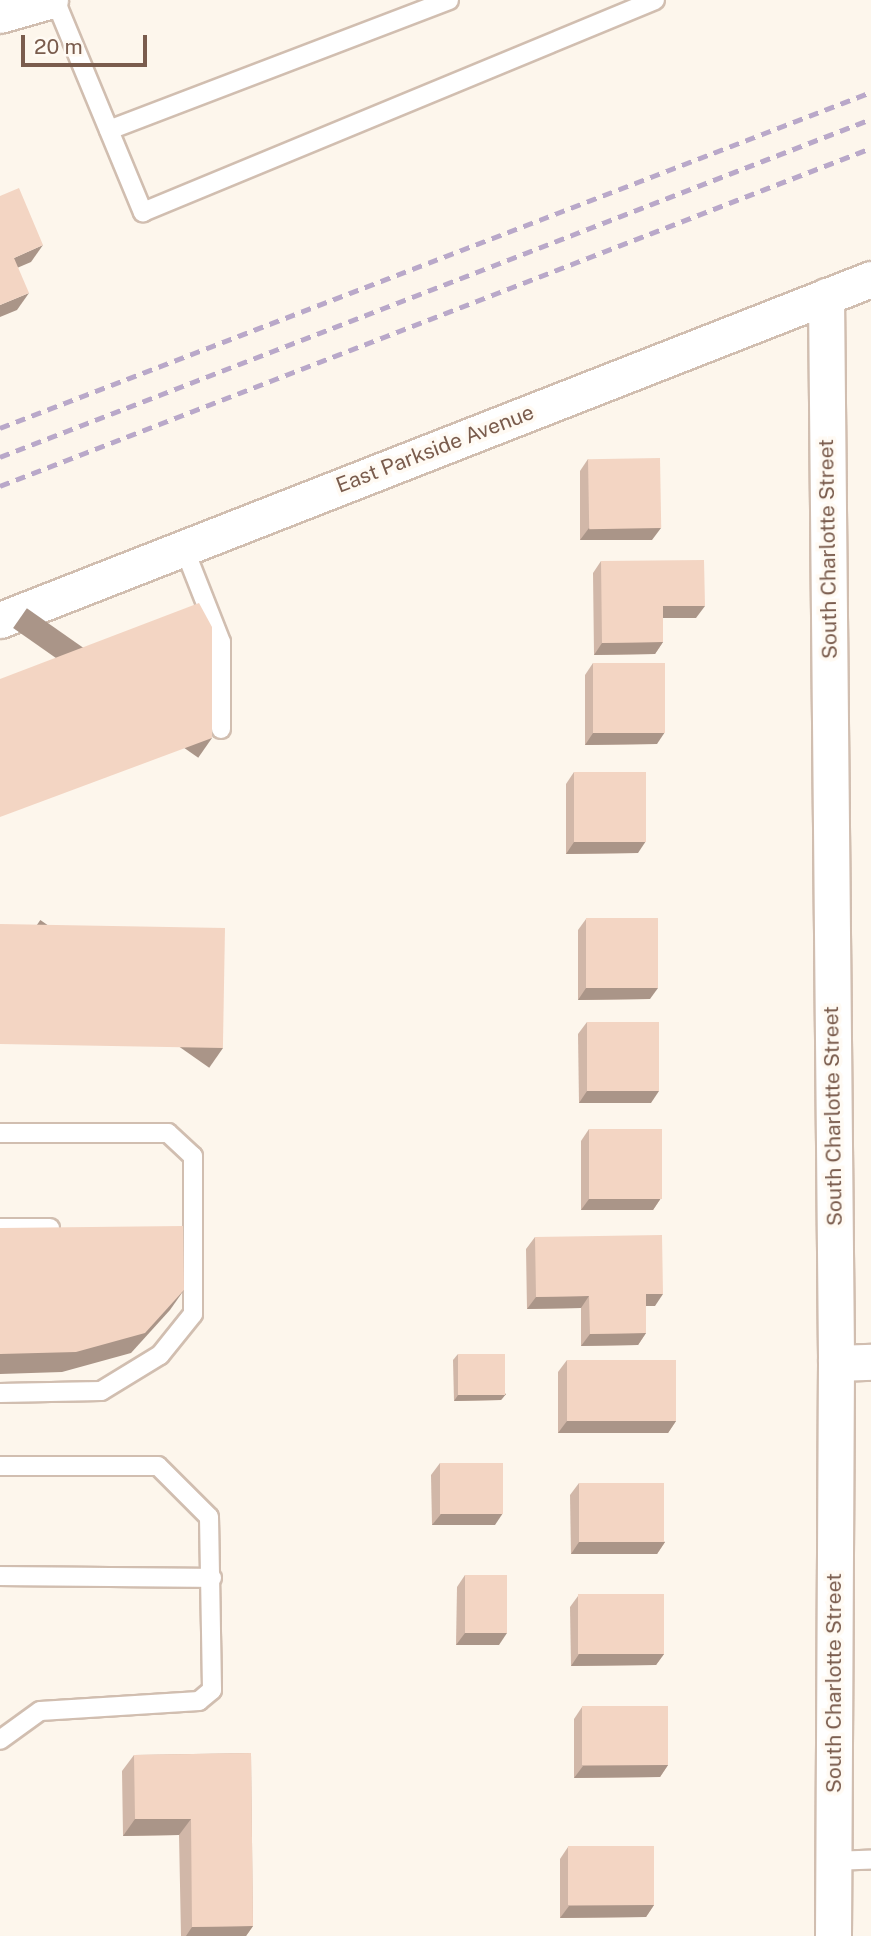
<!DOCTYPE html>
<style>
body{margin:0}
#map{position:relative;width:871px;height:1936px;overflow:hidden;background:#fdf6ec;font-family:"Public Sans",sans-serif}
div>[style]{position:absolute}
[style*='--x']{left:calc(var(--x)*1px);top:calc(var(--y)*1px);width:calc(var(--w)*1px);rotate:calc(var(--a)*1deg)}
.roads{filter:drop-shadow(2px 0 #d1beb0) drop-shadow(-2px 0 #d1beb0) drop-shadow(0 2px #d1beb0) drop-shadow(0 -2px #d1beb0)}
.service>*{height:18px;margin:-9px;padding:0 9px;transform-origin:9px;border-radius:9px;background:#fff}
.minor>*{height:35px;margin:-17.5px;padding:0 17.5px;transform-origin:17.5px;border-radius:17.5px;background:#fff}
.secondary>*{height:38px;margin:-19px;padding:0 19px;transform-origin:19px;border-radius:19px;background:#fff}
.rail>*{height:5px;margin-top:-2.5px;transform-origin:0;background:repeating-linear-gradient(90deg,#b9a8c9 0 10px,transparent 0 17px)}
.wall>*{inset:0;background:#d1b7a8}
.shaded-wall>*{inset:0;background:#aa9588;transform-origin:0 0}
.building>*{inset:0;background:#f3d5c3;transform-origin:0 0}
span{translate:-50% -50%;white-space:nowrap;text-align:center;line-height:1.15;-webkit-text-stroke:7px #fffaf3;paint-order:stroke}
.street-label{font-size:21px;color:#7a5c4d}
.scale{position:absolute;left:21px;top:35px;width:126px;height:32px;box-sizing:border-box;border:4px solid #7a5c4d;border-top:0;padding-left:9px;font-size:21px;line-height:24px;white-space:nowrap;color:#7a5c4d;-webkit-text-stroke:5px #fffaf3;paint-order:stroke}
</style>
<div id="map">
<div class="roads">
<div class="service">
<div style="--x:55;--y:0;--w:230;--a:67.5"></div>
<div style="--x:143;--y:212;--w:554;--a:-22.49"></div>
<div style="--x:109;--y:130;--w:364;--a:-20.9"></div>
<div style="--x:184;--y:548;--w:101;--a:68.5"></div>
<div style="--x:221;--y:642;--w:87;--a:90"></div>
<div style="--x:0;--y:1133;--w:168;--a:0"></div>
<div style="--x:168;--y:1133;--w:34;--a:43"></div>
<div style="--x:193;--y:1156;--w:158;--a:90"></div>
<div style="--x:193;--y:1314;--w:53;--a:128.8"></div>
<div style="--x:160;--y:1355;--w:69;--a:148.6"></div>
<div style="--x:101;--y:1391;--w:101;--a:178.9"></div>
<div style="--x:0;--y:1228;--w:50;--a:0"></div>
<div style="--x:0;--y:1466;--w:158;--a:0"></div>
<div style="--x:158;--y:1466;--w:72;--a:45"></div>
<div style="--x:209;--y:1517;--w:173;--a:89"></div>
<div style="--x:212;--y:1690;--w:17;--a:140"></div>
<div style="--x:199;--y:1701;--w:159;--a:176.4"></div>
<div style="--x:40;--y:1711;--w:49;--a:144.1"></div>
<div style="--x:0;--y:1576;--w:212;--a:0.5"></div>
<div style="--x:833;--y:1861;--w:38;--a:-2"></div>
</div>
<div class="minor">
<div style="--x:826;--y:296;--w:1067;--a:89.46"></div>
<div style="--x:836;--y:1363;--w:573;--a:90.3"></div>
<div style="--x:0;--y:620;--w:935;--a:-21.38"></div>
<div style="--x:836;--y:1363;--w:35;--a:-2"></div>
</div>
<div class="secondary">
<div style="--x:0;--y:14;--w:51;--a:-15.9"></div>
</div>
</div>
<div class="rail">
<div style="--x:0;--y:428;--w:934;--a:-21.09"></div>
<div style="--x:0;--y:457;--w:934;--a:-21.21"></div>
<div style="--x:0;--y:486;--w:934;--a:-21.21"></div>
</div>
<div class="wall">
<div style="clip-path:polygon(588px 459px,652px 540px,580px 540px,580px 471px)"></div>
<div style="clip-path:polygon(601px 561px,696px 618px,663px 618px,663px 642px,655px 654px,594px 655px,593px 573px)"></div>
<div style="clip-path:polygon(593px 663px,657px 744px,585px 745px,585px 675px)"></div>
<div style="clip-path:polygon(574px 772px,638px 853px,566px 854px,566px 784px)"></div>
<div style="clip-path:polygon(586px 919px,650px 999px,578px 1000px,578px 930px)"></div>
<div style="clip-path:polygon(587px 1022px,651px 1103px,579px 1103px,578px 1034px)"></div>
<div style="clip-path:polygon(589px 1129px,661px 1198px,653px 1210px,581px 1210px,581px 1141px)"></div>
<div style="clip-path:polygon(535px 1237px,655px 1306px,646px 1306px,646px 1333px,638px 1345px,581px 1346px,581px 1308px,527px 1309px,526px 1249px)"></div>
<div style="clip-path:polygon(458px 1354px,506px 1394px,501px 1400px,454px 1401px,453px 1360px)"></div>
<div style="clip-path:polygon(567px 1360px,676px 1421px,668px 1433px,558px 1433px,558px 1372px)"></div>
<div style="clip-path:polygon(440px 1463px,495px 1525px,432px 1525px,431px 1475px)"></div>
<div style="clip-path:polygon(579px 1483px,665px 1542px,657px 1554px,571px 1554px,570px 1495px)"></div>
<div style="clip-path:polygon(465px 1575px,499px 1645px,456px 1645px,457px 1587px)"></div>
<div style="clip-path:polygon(578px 1596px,664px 1654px,656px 1665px,571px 1666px,570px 1607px)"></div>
<div style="clip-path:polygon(582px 1707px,668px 1765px,660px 1777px,574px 1778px,574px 1719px)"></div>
<div style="clip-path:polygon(251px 1753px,253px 1926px,246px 1936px,181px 1936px,179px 1835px,123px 1836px,122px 1771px,134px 1755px)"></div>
<div style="clip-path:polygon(568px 1847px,654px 1905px,646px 1917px,560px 1918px,560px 1859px)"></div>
</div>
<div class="shaded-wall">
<div style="clip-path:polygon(43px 245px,31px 262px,3px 274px,14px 258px)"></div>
<div style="clip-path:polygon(29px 293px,17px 310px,0 317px,0 305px)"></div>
<div style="clip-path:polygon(589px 528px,661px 528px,652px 540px,580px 540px)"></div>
<div style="clip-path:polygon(663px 606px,705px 606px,696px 618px,655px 618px)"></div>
<div style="clip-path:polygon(663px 642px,655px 654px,594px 655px,602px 643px)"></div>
<div style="clip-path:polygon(665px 732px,657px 744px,585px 745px,593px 733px)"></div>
<div style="left:212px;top:738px;width:24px;height:226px;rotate:125deg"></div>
<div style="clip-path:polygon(646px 841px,638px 853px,566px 854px,574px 842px)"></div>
<div style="clip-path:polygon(586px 988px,658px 988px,650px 999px,578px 1000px)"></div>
<div style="left:223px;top:1048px;width:24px;height:223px;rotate:125deg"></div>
<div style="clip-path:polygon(587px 1091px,659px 1091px,651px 1103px,579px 1103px)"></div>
<div style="clip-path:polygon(661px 1198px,653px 1210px,581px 1210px,589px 1199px)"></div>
<div style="clip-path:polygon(184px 1290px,170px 1310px,131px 1353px,62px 1372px,0 1374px,0 1354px)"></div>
<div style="clip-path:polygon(646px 1294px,663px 1294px,655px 1306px,637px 1306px)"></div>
<div style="clip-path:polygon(589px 1296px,581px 1308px,527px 1309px,536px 1297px)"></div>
<div style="clip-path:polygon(646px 1333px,638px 1345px,581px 1346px,590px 1334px)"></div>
<div style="clip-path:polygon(506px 1394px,501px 1400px,454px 1401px,458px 1395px)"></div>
<div style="clip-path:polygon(567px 1421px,676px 1421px,668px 1433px,558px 1433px)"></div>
<div style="clip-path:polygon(503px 1513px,495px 1525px,432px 1525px,441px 1514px)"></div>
<div style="clip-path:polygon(579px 1542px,665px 1542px,657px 1554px,571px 1554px)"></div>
<div style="clip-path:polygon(465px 1633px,507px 1633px,499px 1645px,456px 1645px)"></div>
<div style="clip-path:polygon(579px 1654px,664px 1654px,656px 1665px,571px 1666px)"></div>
<div style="clip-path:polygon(668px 1765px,660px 1777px,574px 1778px,583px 1766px)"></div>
<div style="clip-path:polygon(135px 1819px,191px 1819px,179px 1835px,123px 1836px)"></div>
<div style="clip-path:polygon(654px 1905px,646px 1917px,560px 1918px,569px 1906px)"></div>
<div style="clip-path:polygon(253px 1926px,246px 1936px,186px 1936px,192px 1927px)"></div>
</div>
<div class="building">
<div style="clip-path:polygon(19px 188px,43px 245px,14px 258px,29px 293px,0 305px,0 196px)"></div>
<div style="left:660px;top:458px;width:70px;height:72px;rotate:89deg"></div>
<div style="clip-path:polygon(704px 560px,705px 606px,663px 606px,663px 642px,602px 643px,601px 561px)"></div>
<div style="clip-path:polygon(199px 603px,212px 627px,212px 738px,0 817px,0 679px)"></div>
<div style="left:593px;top:663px;width:72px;height:70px"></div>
<div style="left:574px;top:772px;width:72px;height:70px"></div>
<div style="left:658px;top:918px;width:70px;height:72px;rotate:90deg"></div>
<div style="left:225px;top:928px;width:120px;height:225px;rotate:91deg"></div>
<div style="left:587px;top:1022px;width:72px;height:69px"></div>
<div style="left:589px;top:1129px;width:73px;height:70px"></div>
<div style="clip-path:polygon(183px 1226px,184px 1290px,145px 1333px,76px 1352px,0 1354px,0 1228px)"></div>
<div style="clip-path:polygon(662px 1235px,663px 1294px,646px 1294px,646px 1333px,590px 1334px,589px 1296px,536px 1297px,535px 1237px)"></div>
<div style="left:458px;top:1354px;width:47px;height:41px"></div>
<div style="left:567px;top:1360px;width:109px;height:61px"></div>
<div style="left:440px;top:1463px;width:63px;height:51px"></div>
<div style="left:579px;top:1483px;width:85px;height:59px"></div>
<div style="left:465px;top:1575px;width:42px;height:58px"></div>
<div style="left:664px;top:1594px;width:60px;height:86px;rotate:90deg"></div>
<div style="left:668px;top:1706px;width:59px;height:86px;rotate:90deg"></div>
<div style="clip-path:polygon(251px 1753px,253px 1926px,192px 1927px,191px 1819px,135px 1819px,134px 1755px)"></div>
<div style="left:654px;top:1846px;width:59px;height:86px;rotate:90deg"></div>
</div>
<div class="street-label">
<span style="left:435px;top:449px;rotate:-21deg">East Parkside Avenue</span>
<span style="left:828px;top:549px;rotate:-91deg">South Charlotte Street</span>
<span style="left:833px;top:1116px;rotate:-91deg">South Charlotte Street</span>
<span style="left:834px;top:1683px;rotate:-90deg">South Charlotte Street</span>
</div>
<div class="scale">20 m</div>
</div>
